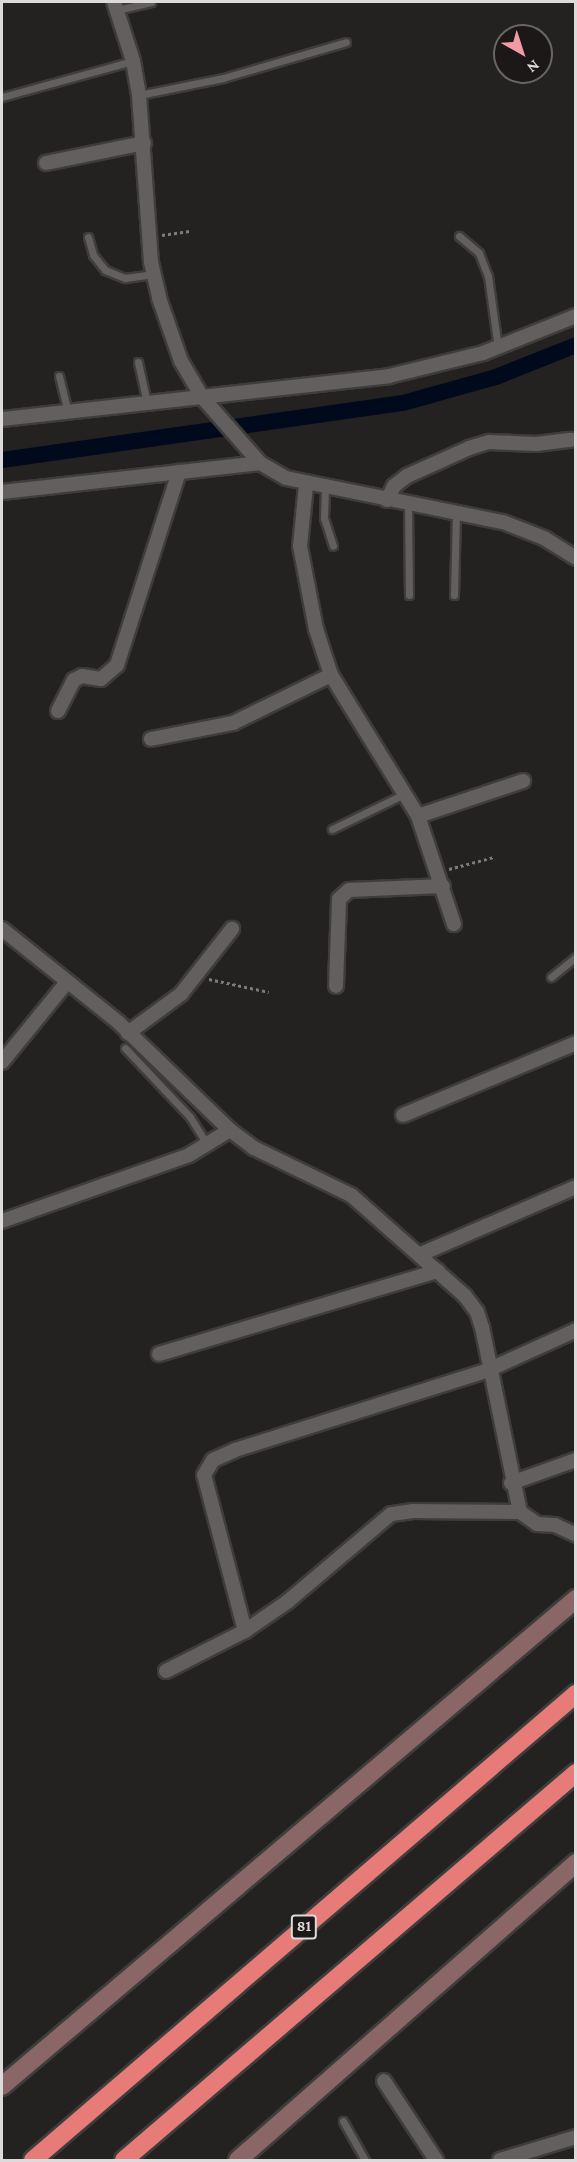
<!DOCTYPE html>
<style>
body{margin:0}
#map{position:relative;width:577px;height:2162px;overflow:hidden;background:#242220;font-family:"Crimson Pro",serif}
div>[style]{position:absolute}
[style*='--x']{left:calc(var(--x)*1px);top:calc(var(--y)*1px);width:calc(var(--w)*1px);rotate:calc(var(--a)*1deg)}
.canal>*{height:16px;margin:-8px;padding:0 8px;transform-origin:8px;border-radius:8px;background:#000a1c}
.path>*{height:3px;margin-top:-1.5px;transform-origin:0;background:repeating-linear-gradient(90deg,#7e7c7b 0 3px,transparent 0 6px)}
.roads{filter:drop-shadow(2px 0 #3f3d3c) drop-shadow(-2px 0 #3f3d3c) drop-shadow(0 2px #3f3d3c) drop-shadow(0 -2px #3f3d3c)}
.lane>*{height:7px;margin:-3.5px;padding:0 3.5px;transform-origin:3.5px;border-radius:3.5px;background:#625f5e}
.street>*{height:14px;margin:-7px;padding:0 7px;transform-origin:7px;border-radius:7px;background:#625f5e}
.secondary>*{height:18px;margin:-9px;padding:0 9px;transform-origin:9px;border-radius:9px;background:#8a6766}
.highway>*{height:18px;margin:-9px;padding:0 9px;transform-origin:9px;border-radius:9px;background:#e77b78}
span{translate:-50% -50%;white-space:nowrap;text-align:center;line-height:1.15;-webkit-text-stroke:5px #1b1817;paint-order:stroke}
.shield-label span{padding:2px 4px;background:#1b1817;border:2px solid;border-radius:4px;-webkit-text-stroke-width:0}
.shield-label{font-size:15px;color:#dcdada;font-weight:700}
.frame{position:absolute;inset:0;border:3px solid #dcdada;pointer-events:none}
.north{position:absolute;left:493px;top:24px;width:60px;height:60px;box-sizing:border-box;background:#1b1817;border:2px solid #686665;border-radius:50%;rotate:141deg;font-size:16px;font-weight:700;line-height:24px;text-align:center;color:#dcdada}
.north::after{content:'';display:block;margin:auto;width:21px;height:27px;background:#f39aa7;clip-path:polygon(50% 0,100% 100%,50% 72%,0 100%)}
</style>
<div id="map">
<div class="canal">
<div style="--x:2;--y:460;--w:405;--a:-8.1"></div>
<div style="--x:403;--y:403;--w:97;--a:-15.6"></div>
<div style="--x:496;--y:377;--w:86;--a:-21.8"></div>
</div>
<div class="path">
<div style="--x:162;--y:235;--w:28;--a:-8"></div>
<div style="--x:449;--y:869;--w:47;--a:-14.9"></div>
<div style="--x:209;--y:979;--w:61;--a:12.2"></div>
</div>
<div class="roads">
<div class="lane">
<div style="--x:117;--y:10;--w:35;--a:-13"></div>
<div style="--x:139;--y:95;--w:86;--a:-11.4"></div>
<div style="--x:223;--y:78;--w:128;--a:-16.3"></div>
<div style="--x:2;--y:97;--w:136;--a:-15.4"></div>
<div style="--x:459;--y:236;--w:26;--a:40"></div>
<div style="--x:479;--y:253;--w:25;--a:69"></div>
<div style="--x:488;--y:276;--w:73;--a:82.1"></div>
<div style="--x:88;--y:237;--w:19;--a:74"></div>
<div style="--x:93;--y:255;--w:19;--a:51"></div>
<div style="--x:105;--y:270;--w:22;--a:22"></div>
<div style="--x:125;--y:278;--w:29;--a:-8"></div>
<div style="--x:138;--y:362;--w:42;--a:77.6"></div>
<div style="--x:59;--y:376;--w:37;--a:76"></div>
<div style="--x:325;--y:489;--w:29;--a:92"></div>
<div style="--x:324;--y:518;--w:29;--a:72"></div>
<div style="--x:408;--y:504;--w:91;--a:89.4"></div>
<div style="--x:454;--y:595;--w:81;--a:-88.6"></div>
<div style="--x:332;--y:829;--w:80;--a:-25.9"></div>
<div style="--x:551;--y:977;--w:32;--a:-39"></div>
<div style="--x:125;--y:1048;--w:95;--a:46.7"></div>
<div style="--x:190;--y:1117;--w:32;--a:58"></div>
<div style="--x:343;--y:2121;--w:45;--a:60.6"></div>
</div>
<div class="street">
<div style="--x:114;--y:2;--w:62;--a:72.1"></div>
<div style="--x:133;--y:61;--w:35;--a:80"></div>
<div style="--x:139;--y:95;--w:167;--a:85.9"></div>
<div style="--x:151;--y:262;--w:37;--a:77"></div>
<div style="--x:159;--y:298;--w:67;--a:70.8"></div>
<div style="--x:181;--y:361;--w:42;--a:59.7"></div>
<div style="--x:202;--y:397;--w:88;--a:48.7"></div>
<div style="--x:260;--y:463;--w:30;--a:30"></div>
<div style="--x:286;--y:478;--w:221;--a:11.5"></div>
<div style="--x:503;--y:522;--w:44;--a:21.3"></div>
<div style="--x:544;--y:538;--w:38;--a:32"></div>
<div style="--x:46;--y:163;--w:100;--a:-11.5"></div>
<div style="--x:2;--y:419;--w:389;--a:-6.3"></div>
<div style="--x:389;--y:376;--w:97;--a:-13.7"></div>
<div style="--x:483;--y:353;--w:100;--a:-21.7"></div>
<div style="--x:306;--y:485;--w:61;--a:95.6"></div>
<div style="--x:300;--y:546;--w:85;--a:79.1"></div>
<div style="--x:316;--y:629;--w:48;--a:71.9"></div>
<div style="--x:331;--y:675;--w:166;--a:58.3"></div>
<div style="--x:418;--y:816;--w:114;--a:71.6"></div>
<div style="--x:2;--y:492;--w:260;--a:-6.4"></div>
<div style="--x:387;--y:500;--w:16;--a:-63"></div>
<div style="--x:394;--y:486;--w:16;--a:-38"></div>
<div style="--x:407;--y:476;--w:68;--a:-24.3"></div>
<div style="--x:469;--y:448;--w:21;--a:-17"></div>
<div style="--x:489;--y:442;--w:47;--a:2.4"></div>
<div style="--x:536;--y:444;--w:35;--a:-7"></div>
<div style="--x:58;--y:711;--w:35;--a:-63"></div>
<div style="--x:74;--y:680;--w:9;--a:-27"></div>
<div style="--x:82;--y:676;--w:19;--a:9"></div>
<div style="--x:101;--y:679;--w:21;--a:-41"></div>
<div style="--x:117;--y:665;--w:203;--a:-72.2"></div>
<div style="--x:151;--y:739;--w:84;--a:-11"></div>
<div style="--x:233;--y:723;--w:109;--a:-26.1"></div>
<div style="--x:418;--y:816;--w:111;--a:-18.4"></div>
<div style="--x:2;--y:929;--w:149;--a:38.7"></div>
<div style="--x:118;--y:1022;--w:156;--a:44"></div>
<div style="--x:230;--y:1130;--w:30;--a:37"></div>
<div style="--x:254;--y:1148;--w:108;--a:25.9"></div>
<div style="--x:351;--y:1195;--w:152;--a:41.5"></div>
<div style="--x:465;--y:1296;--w:20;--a:53"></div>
<div style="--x:477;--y:1312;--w:16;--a:72"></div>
<div style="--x:482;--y:1327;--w:189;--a:78.4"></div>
<div style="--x:520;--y:1512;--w:21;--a:35"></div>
<div style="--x:537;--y:1524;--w:18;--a:3"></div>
<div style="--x:555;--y:1525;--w:23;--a:25"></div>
<div style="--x:336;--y:986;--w:87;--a:-88"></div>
<div style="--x:339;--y:899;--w:13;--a:-42"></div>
<div style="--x:349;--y:890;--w:94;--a:-2.4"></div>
<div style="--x:128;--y:1033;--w:66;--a:-36.3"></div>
<div style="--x:181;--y:994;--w:83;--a:-51.9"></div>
<div style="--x:2;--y:1062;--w:103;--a:-50.9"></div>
<div style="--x:403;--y:1115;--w:187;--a:-22.6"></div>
<div style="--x:2;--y:1221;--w:198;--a:-19.4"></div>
<div style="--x:189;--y:1155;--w:48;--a:-31.4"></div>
<div style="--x:421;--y:1254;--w:169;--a:-23.4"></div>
<div style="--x:159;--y:1354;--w:291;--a:-16.6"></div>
<div style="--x:511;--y:1483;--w:69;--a:-19.5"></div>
<div style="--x:520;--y:1512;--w:107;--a:-179.5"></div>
<div style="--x:413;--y:1511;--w:22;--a:172"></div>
<div style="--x:391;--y:1514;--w:136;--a:139.8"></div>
<div style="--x:287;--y:1602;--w:51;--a:145.4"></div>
<div style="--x:245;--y:1631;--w:161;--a:-104.7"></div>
<div style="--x:204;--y:1475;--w:17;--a:-59"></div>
<div style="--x:213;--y:1460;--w:24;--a:-24"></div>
<div style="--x:235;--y:1450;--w:265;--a:-17.5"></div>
<div style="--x:488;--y:1370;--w:97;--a:-24.4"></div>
<div style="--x:166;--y:1671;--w:89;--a:-26.9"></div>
<div style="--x:384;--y:2081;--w:95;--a:56.6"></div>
<div style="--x:500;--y:2160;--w:79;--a:-16.8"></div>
</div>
<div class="secondary">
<div style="--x:2;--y:2086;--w:753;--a:-40.31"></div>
<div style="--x:238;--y:2160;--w:450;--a:-41.3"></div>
</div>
<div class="highway">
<div style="--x:33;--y:2160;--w:716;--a:-40.64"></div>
<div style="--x:124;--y:2160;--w:595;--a:-40.57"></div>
</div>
</div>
<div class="shield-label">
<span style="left:304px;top:1927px">81</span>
</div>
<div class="frame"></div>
<div class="north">N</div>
</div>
